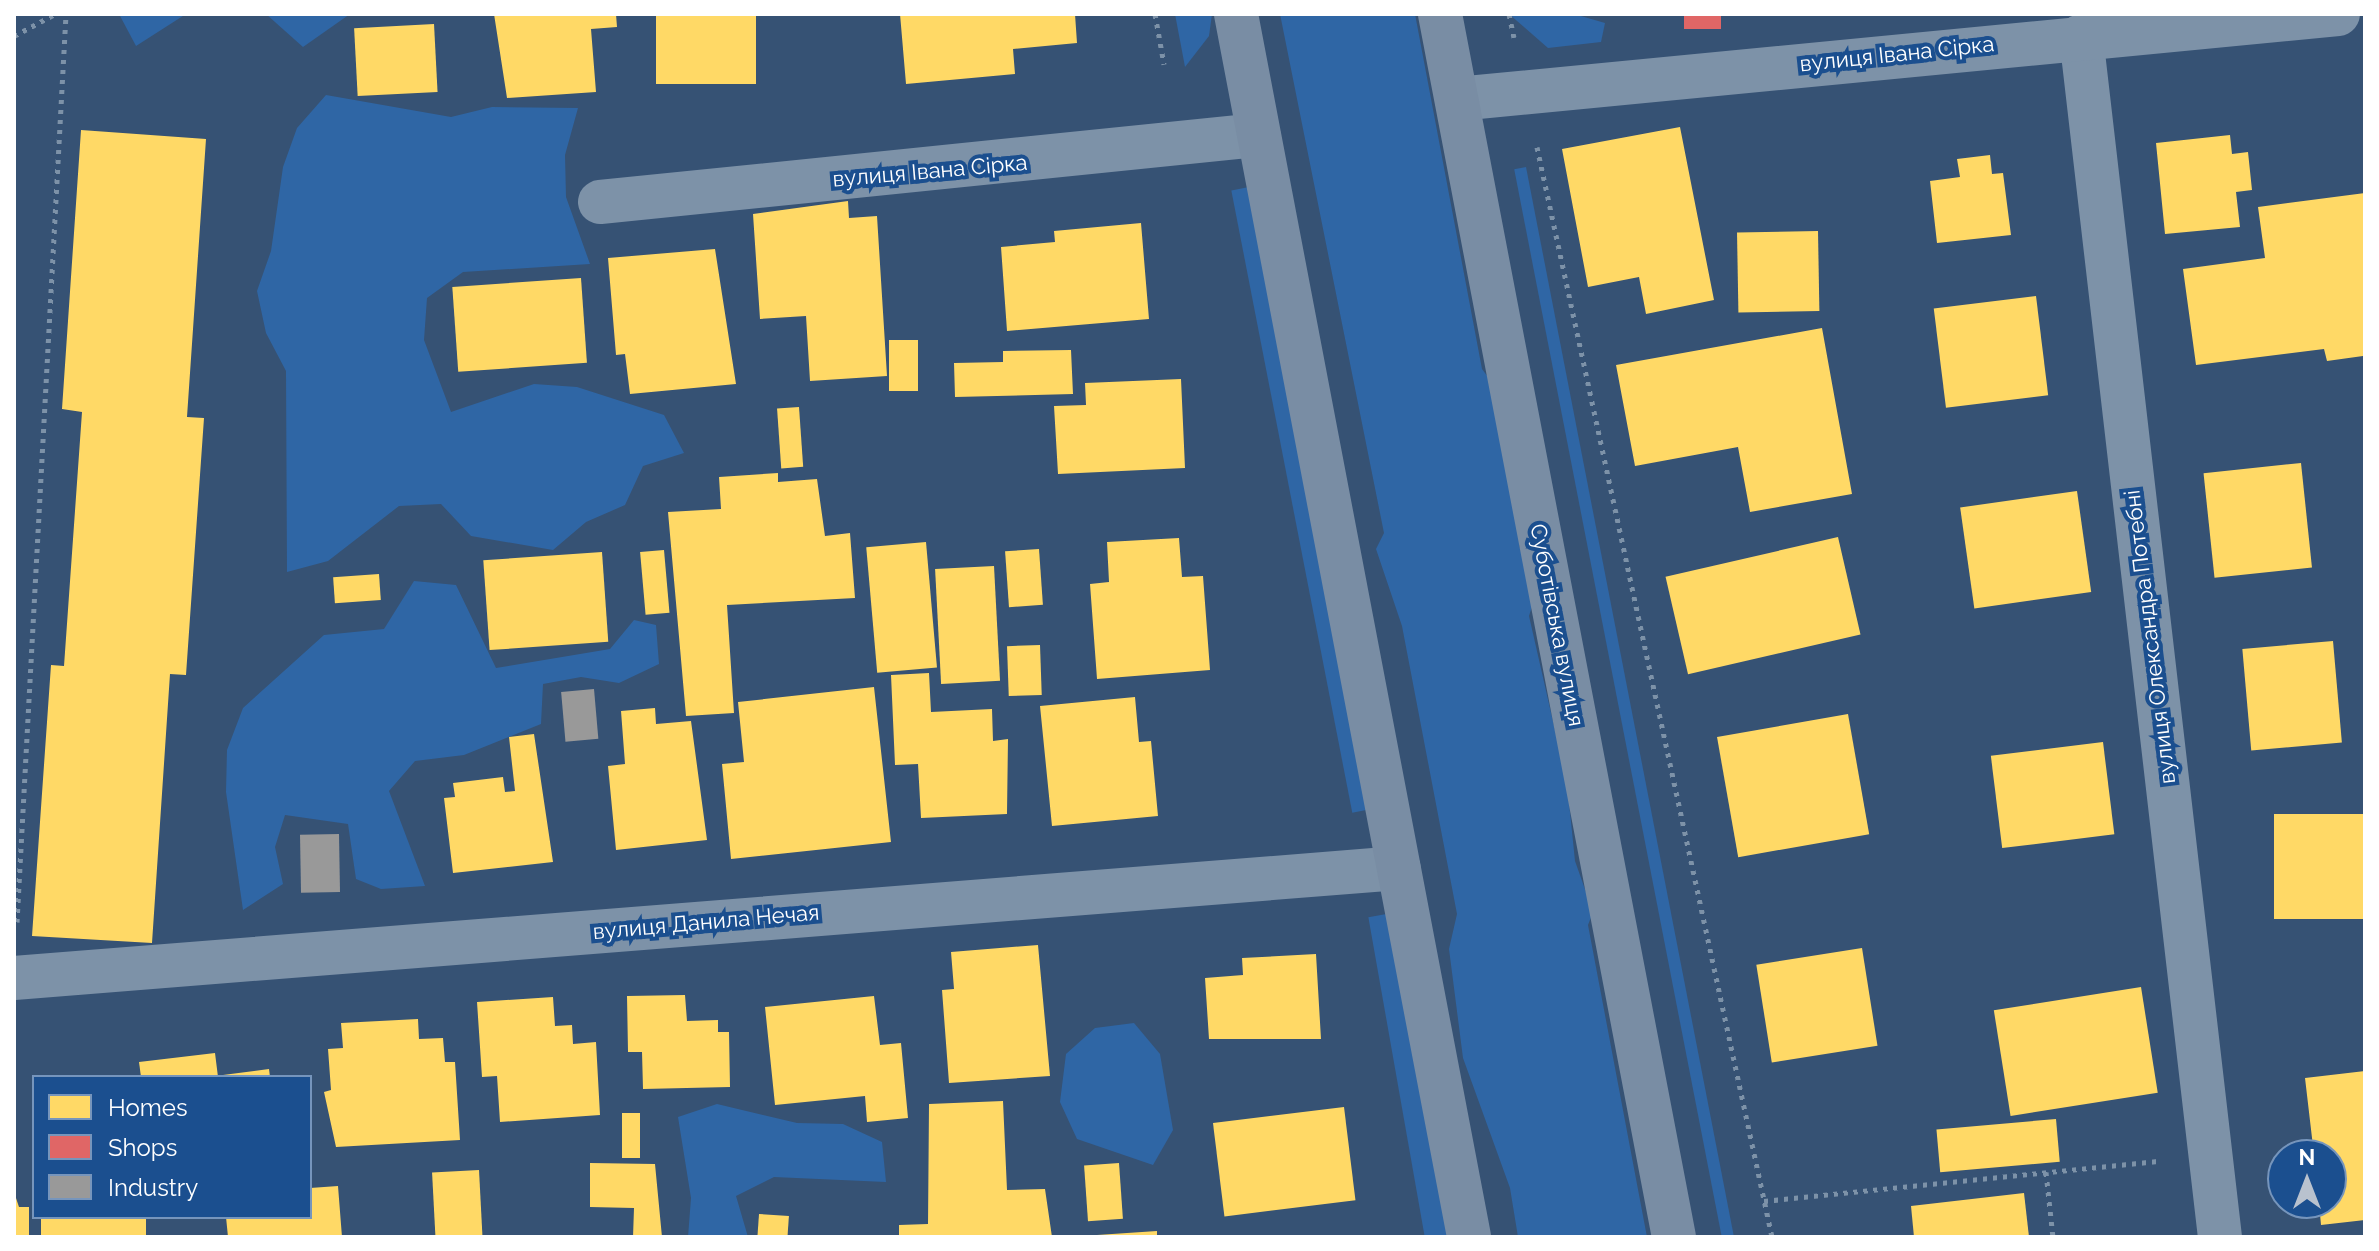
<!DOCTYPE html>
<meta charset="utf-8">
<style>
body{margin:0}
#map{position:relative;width:2379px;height:1251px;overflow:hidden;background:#365274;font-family:Raleway,sans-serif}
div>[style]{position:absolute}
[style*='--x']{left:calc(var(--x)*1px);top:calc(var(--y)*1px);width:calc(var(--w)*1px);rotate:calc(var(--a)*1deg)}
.green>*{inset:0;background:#2f66a5;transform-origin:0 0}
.homes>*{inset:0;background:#ffd966;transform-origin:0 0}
.shops>*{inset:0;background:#e06666;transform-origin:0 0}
.industry>*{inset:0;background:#999;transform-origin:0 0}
.path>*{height:5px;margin-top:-2.5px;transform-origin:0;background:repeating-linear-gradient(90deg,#7d92a8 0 4px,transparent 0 10px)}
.street>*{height:44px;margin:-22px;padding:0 22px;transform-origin:22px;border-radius:22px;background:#7d92a8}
.secondary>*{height:44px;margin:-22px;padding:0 22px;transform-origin:22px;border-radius:22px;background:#798da4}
span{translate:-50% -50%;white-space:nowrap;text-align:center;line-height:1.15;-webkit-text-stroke:8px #1b4f8f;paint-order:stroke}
.street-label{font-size:22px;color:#fff}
.frame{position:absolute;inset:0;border:16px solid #fff;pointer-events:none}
.legend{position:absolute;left:32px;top:1075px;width:280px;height:144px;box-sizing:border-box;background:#1b4f8f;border:2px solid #7695bc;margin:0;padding:10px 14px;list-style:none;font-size:24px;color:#fff}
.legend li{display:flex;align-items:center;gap:16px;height:40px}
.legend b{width:40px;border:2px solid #7695bc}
.north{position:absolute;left:2267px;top:1139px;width:80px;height:80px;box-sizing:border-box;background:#1b4f8f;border:2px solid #7695bc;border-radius:50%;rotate:0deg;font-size:22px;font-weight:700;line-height:32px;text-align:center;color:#fff}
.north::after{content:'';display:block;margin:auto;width:28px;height:36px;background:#b9c2ce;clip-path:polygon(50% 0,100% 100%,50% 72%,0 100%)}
</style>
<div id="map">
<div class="green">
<div style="clip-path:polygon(119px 14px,186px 14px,136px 46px)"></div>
<div style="clip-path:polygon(266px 14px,350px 14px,303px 47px)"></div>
<div style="clip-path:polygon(1175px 14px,1212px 14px,1209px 36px,1185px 67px)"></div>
<div style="clip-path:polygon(1280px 14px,1415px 14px,1482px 369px,1502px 396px,1519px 493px,1519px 545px,1535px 597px,1529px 616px,1567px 783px,1575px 861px,1593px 912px,1588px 925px,1647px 1237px,1518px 1237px,1510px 1188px,1463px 1058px,1449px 949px,1457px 914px,1402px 626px,1376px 549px,1384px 533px)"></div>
<div style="clip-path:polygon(1509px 14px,1574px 14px,1605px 23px,1601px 42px,1548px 48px)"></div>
<div style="clip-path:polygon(326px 95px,451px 117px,492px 107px,578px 108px,565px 155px,566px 197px,590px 264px,463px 272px,427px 298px,424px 340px,451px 412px,534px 384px,577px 387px,664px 415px,684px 453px,643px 466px,625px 505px,586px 522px,553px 550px,471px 536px,441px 504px,399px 506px,328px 561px,287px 572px,286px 371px,266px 333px,257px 291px,271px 251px,283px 167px,297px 128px)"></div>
<div style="left:1526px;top:167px;width:1090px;height:12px;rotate:79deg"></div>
<div style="left:1249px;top:187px;width:634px;height:18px;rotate:79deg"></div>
<div style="clip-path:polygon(414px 581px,456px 585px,496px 668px,610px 649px,634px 620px,656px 625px,659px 664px,619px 683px,581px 677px,543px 684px,541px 724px,464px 755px,415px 761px,389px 791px,425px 886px,381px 889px,356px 879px,348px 824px,285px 815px,275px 847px,283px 884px,243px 910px,226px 792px,227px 750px,243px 708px,324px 635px,384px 629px)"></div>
<div style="left:1392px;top:913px;width:329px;height:24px;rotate:80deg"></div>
<div style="clip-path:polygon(1134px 1023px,1160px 1054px,1173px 1130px,1153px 1165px,1077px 1139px,1060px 1102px,1066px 1054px,1095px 1028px)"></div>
<div style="clip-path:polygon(717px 1104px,797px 1123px,843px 1124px,882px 1142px,886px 1182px,774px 1177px,736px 1196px,748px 1237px,688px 1237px,691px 1198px,678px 1117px)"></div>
</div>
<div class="homes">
<div style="clip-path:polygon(494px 14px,616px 14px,617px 27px,591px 29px,596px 92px,507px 98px)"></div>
<div style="left:656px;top:14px;width:100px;height:70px"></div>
<div style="clip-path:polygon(900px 14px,1075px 14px,1077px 43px,1013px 49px,1015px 74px,906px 84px)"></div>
<div style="left:434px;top:24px;width:68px;height:80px;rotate:87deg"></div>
<div style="clip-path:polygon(1680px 127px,1714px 300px,1646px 314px,1639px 277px,1588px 287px,1562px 149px)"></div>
<div style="clip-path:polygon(81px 130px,206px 139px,187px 417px,204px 418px,186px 675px,170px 674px,152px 943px,32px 936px,51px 665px,64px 666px,82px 412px,62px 409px)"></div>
<div style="clip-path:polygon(2230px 135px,2232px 154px,2248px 152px,2252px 190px,2236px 192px,2240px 227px,2165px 234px,2156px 143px)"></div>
<div style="clip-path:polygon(1990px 155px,1992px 174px,2003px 173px,2011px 235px,1937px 243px,1930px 181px,1960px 177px,1957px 159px)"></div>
<div style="clip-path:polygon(2365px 193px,2363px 356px,2327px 361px,2324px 349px,2196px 365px,2183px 269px,2265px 258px,2258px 207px)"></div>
<div style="clip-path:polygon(848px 201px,849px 218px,877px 216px,887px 376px,810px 381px,806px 316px,760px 319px,753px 214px)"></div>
<div style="clip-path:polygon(1141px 223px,1149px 319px,1007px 331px,1001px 247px,1055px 242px,1054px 231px)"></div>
<div style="left:1818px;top:231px;width:80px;height:81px;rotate:89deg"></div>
<div style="clip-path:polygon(715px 249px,736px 384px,630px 394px,625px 354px,616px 355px,608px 258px)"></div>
<div style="left:581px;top:278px;width:85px;height:129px;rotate:86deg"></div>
<div style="left:2036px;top:296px;width:100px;height:103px;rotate:83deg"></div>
<div style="clip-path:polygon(1822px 328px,1852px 494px,1750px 512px,1738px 447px,1635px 466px,1616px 365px)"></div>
<div style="left:889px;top:340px;width:29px;height:51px"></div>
<div style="clip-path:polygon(1071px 350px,1073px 394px,955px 397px,954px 363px,1003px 362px,1003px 351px)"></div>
<div style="clip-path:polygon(1181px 379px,1185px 468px,1058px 474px,1054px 406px,1086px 405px,1085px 383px)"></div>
<div style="left:799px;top:407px;width:60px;height:22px;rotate:86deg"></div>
<div style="left:2301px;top:463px;width:105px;height:98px;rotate:84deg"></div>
<div style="clip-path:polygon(778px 473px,778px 482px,817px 479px,825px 536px,850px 533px,855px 598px,727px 605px,734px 713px,686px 716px,668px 512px,721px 509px,719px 477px)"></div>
<div style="left:2077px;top:491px;width:102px;height:118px;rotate:82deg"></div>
<div style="left:1838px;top:537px;width:100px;height:177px;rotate:77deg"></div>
<div style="clip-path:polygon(1179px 538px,1182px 577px,1203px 576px,1210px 670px,1097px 679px,1090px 584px,1109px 582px,1107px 542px)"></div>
<div style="left:926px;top:542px;width:126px;height:60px;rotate:85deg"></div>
<div style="left:1039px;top:549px;width:56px;height:34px;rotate:86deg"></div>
<div style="left:664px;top:550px;width:63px;height:24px;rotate:85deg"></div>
<div style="left:602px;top:552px;width:90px;height:119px;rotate:86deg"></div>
<div style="left:994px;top:566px;width:115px;height:59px;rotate:87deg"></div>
<div style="left:379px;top:574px;width:26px;height:46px;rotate:86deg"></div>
<div style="left:2333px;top:641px;width:102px;height:91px;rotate:85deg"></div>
<div style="left:1040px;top:645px;width:50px;height:33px;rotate:88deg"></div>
<div style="clip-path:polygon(929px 673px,931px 712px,992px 709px,993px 741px,1008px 739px,1007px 814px,921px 818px,918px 764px,895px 765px,891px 675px)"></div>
<div style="clip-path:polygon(874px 687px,891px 842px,731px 859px,722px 764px,744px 762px,738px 702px)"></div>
<div style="clip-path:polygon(1135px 697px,1139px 742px,1151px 741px,1158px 816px,1052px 826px,1040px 706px)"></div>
<div style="clip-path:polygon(655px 708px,656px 724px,691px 721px,707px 840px,616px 850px,608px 766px,625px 764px,621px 711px)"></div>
<div style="left:1848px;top:714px;width:122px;height:133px;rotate:80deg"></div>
<div style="clip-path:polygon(534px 734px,553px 862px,453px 873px,444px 798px,455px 797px,453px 783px,503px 777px,505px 792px,515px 791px,509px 737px)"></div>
<div style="left:2103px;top:742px;width:93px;height:113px;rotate:83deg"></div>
<div style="left:2365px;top:814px;width:105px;height:91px;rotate:90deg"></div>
<div style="clip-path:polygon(1038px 945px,1050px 1076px,949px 1083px,942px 990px,954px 989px,951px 952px)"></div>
<div style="left:1862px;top:948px;width:99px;height:107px;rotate:81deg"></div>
<div style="clip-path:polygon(1316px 954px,1321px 1039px,1209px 1039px,1205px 978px,1243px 975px,1242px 958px)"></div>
<div style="left:2141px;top:987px;width:107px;height:149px;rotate:81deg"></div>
<div style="clip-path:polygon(685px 995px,687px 1021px,718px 1020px,718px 1032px,729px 1032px,730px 1087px,643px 1089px,642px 1052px,628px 1052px,627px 996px)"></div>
<div style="clip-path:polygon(874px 996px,880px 1045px,901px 1043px,908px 1118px,867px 1122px,865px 1096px,775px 1105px,765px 1007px)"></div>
<div style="clip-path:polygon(553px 997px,555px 1026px,572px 1025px,573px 1044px,596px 1042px,600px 1115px,500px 1122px,497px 1076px,482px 1077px,477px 1002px)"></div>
<div style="clip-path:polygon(418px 1019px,419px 1039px,443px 1038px,445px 1062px,455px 1062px,460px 1140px,336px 1147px,324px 1092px,331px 1090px,328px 1049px,343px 1048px,341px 1023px)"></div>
<div style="clip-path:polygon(215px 1053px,218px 1077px,141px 1077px,139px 1062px)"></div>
<div style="clip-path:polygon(269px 1069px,270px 1077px,224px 1077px,223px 1075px)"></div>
<div style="clip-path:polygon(2365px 1071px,2365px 1220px,2321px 1225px,2319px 1203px,2331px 1203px,2331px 1155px,2314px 1155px,2305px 1078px)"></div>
<div style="clip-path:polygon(1003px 1101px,1007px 1190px,1045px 1189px,1052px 1237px,899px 1237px,899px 1225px,928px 1224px,929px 1104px)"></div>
<div style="left:1344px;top:1107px;width:94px;height:132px;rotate:83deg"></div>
<div style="left:622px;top:1113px;width:18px;height:45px"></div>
<div style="left:2056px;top:1119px;width:43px;height:120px;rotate:85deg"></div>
<div style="clip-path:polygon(590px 1163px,655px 1164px,662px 1237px,633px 1237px,634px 1208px,590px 1207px)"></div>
<div style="left:1119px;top:1163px;width:56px;height:35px;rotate:86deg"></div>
<div style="left:479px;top:1170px;width:67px;height:47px;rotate:87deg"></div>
<div style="clip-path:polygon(338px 1186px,342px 1237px,228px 1237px,226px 1217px,310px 1217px,310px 1188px)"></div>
<div style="clip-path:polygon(14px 1192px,19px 1207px,29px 1207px,29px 1237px,14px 1237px)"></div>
<div style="clip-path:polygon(2024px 1193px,2029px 1237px,1914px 1237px,1911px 1206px)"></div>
<div style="left:759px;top:1214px;width:30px;height:23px;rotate:4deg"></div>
<div style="left:41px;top:1217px;width:105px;height:20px"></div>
<div style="clip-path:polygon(1157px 1231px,1157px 1237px,1098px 1237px,1097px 1235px)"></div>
</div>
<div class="shops">
<div style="left:1684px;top:14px;width:37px;height:15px"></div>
</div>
<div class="industry">
<div style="left:594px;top:689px;width:50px;height:33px;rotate:85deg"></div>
<div style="left:339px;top:834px;width:58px;height:39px;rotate:89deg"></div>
</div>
<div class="path">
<div style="--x:1155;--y:14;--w:51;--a:79.8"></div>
<div style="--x:1509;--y:14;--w:24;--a:78"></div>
<div style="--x:14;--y:36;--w:47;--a:-28.2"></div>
<div style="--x:1537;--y:147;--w:1115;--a:77.83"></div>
<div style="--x:17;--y:922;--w:909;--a:-86.91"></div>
<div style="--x:2046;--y:1172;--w:65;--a:83.9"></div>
<div style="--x:1764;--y:1201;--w:396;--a:-5.8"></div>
</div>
<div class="street">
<div style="--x:2081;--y:36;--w:1209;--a:83.4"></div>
<div style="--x:1457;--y:99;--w:885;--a:-5.51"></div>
<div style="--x:600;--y:202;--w:662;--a:-5.81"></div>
<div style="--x:14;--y:978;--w:1389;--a:-4.54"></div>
</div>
<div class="secondary">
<div style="--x:1236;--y:14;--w:1245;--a:79.21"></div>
<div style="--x:1440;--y:14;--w:1245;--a:79.17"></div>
</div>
<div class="street-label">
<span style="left:1897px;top:54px;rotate:-6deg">вулиця Івана Сірка</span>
<span style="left:930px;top:171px;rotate:-5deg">вулиця Івана Сірка</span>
<span style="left:1557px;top:625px;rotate:79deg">Суботівська вулиця</span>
<span style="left:2150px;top:637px;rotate:-97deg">вулиця Олександра Потебні</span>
<span style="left:706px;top:922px;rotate:-5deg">вулиця Данила Нечая</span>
</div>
<div class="frame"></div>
<ul class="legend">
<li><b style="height:22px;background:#ffd966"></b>Homes</li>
<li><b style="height:22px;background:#e06666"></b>Shops</li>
<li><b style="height:22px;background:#999"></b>Industry</li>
</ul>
<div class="north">N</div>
</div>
